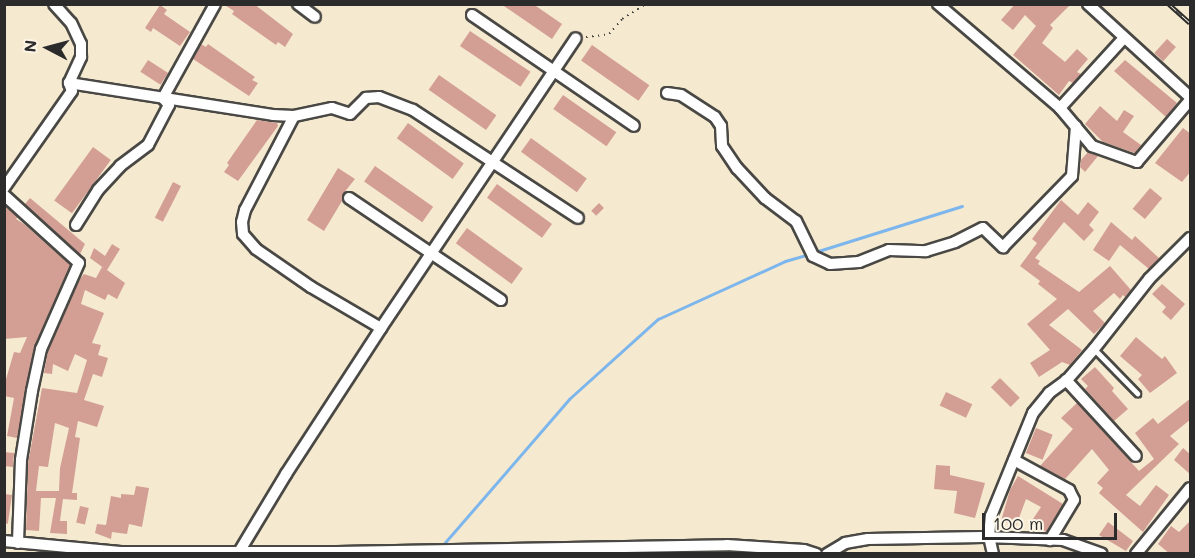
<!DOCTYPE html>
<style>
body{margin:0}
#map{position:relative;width:1195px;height:558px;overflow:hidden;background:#f5e9cf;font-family:Mali,sans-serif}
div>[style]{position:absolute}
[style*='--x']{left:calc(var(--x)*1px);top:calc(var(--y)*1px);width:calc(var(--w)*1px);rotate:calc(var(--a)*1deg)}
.stream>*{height:3px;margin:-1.5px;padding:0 1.5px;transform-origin:1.5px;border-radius:1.5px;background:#7cb6ed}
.building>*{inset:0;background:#d39f95;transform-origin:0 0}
.path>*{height:1.5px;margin-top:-0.75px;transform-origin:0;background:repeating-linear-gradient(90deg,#494844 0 1.5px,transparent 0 6px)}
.roads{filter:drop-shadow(2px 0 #494844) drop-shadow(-2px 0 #494844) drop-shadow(0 2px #494844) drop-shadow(0 -2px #494844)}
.service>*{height:5px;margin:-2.5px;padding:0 2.5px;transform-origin:2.5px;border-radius:2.5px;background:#fff}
.minor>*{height:10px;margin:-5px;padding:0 5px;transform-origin:5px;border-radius:5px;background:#fff}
.rail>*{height:5px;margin-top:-2.5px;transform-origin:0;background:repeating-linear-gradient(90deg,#fcf5e5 0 9px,#2b2b2b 0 18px);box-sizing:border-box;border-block:2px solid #2b2b2b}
span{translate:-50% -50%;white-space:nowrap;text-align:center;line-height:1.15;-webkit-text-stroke:4.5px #fcf5e5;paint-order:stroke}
.frame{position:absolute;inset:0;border:6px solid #2b2b2b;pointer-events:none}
.north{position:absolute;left:18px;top:18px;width:60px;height:60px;-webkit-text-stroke:4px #fcf5e5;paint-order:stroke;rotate:276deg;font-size:16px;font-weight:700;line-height:24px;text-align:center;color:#2b2b2b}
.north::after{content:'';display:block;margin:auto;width:21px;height:27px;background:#2b2b2b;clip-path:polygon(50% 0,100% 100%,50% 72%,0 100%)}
.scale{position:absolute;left:982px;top:513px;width:135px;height:27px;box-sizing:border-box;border:3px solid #2b2b2b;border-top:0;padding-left:8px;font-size:18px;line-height:21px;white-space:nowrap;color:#2b2b2b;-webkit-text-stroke:4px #fcf5e5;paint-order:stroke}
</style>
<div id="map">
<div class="stream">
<div style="--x:815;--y:252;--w:154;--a:-17.4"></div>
<div style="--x:441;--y:547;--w:196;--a:-49.1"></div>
<div style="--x:569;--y:399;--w:120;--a:-42"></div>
<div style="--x:658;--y:319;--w:140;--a:-24.5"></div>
<div style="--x:785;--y:261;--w:25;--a:-16"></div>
</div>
<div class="building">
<div style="clip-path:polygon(223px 4px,254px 4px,293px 34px,285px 47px,278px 42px,276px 45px,232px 14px,234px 11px)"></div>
<div style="clip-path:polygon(501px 4px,533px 4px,562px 24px,552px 39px)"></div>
<div style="clip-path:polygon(1015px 4px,1071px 4px,1050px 25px,1053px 28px,1042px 43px,1065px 62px,1077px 49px,1088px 59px,1077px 72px,1081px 74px,1073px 83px,1069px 81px,1059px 95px,1013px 55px,1036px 26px,1025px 15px,1013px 30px,1001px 20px)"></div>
<div style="clip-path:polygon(160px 5px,167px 10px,164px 14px,190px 32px,180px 46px,153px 28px,151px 32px,145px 28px)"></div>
<div style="left:470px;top:31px;width:73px;height:18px;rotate:34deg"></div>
<div style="left:1167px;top:39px;width:12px;height:19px;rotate:42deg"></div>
<div style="clip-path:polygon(201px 44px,206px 47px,208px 44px,255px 77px,252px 80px,258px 83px,249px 96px,193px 59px)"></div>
<div style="left:592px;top:45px;width:70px;height:19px;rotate:35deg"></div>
<div style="left:148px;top:60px;width:24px;height:14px;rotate:33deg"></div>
<div style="clip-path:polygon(1125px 60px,1177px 103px,1166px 117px,1114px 71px)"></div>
<div style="left:439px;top:75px;width:70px;height:18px;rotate:35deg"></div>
<div style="left:563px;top:95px;width:65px;height:17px;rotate:35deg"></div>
<div style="clip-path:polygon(1100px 106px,1117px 121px,1124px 110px,1134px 116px,1123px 132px,1141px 145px,1135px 153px,1103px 142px,1085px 124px)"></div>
<div style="clip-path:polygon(257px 120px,277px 123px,278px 126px,238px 181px,224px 172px,229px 165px,227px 163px)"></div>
<div style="left:408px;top:123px;width:69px;height:19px;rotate:36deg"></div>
<div style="clip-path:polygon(1183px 128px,1191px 134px,1191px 171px,1182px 182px,1155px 163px)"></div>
<div style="left:531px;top:138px;width:69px;height:17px;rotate:36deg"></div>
<div style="left:93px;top:147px;width:22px;height:66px;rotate:36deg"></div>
<div style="clip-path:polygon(1088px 152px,1098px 156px,1085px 172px,1080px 167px,1081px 160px)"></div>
<div style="left:375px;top:166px;width:71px;height:19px;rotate:35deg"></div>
<div style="clip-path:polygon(338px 168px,355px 179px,343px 194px,342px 201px,324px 231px,307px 220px)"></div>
<div style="left:173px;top:182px;width:9px;height:40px;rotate:27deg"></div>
<div style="left:497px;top:184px;width:68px;height:17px;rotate:36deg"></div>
<div style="left:1150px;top:188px;width:16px;height:27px;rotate:40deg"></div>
<div style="clip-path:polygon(30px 198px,85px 244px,80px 254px,25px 204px)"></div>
<div style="clip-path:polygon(1061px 200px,1078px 215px,1088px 202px,1099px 212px,1089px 225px,1094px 230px,1084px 241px,1064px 222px,1035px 258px,1040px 261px,1038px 264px,1079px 292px,1110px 266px,1131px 290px,1125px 297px,1123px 295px,1120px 299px,1114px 293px,1093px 311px,1105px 323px,1094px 334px,1068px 309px,1049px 325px,1082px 350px,1070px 365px,1062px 362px,1039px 377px,1030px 363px,1050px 350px,1027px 324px,1057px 299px,1038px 284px,1040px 281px,1020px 266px,1037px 243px,1032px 239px)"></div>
<div style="left:599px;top:203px;width:7px;height:11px;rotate:45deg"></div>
<div style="clip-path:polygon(4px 206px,18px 217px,16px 219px,24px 224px,70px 265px,34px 347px,17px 438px,7px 436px,14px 398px,4px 396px,4px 386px,14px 352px,20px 353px,27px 337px,4px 339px)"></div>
<div style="clip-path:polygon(1111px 222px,1132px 240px,1135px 236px,1159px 258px,1149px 269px,1120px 245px,1109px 261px,1093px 250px)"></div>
<div style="left:467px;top:228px;width:69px;height:19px;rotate:36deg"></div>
<div style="clip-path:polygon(evenodd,112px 244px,120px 249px,107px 270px,125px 283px,117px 299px,108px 294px,105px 300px,85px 290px,81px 304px,104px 313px,92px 343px,101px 345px,98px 355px,108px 358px,102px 377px,93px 374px,84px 400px,104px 406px,97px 427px,78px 421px,75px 437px,80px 438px,72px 493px,77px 493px,77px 500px,63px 499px,60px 521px,67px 521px,67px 534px,50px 533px,56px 498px,41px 498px,39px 531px,26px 530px,28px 463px,42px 388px,77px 393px,87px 360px,75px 354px,68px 371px,53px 364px,52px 374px,44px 373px,48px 351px,80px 279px,84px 274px,96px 278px,102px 267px,105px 269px,90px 258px,94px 248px,105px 256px,112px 244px,55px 423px,69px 428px,60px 468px,59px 491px,36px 491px,39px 466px,48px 467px,55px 423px)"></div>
<div style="clip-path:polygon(1162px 284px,1185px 304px,1171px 320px,1162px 312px,1166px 307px,1152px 294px)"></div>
<div style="clip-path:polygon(1136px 337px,1162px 359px,1165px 356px,1177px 373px,1150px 393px,1138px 379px,1142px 375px,1120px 356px)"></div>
<div style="clip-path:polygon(1095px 367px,1114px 388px,1112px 391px,1128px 409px,1114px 421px,1085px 389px,1088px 386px,1081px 379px)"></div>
<div style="left:1000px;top:378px;width:28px;height:13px;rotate:45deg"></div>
<div style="left:946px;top:392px;width:29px;height:15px;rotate:25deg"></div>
<div style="clip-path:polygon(1191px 398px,1191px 419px,1170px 436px,1179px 444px,1126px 495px,1140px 506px,1156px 485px,1169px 495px,1143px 532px,1099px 493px,1103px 488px,1097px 483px,1109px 470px,1092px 449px,1065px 479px,1040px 466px,1073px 429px,1061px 418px,1077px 403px,1139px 471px,1154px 459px,1135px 433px,1153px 418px,1158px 424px)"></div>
<div style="left:1036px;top:428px;width:18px;height:27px;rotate:22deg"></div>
<div style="clip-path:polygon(1183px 448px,1191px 455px,1191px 475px,1174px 460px)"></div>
<div style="clip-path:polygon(4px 452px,14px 453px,13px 467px,4px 466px)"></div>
<div style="clip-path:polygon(936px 465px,950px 466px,950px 475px,985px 483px,975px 518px,954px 513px,957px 491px,934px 489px)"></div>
<div style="clip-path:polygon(1018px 476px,1063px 504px,1046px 532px,1031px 522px,1041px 507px,1026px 499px,1016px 526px,1001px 521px,1010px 490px)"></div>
<div style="clip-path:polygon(136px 486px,149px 488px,142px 527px,129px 524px,127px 534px,112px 532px,111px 539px,95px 533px,97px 524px,106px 525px,111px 496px,121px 498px,121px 494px,134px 495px)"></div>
<div style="left:5px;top:494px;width:7px;height:29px;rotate:8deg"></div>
<div style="left:80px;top:506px;width:9px;height:17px;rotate:13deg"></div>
<div style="clip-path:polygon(1191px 520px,1191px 554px,1170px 554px,1158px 544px,1171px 526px,1179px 532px)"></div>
<div style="clip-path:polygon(1108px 522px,1133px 541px,1126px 551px,1099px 535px)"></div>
</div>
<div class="path">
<div style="--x:586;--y:37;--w:23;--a:-7"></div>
<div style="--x:609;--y:34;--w:20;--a:-49"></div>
<div style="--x:622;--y:19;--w:28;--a:-32"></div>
</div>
<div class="roads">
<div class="service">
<div style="--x:1094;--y:349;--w:62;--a:45.7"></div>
</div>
<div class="minor">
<div style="--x:298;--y:4;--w:21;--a:37"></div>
<div style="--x:938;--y:4;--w:160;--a:40.4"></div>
<div style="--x:1060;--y:108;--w:50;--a:49.9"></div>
<div style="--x:1092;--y:146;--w:48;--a:19.6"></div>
<div style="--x:1137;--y:162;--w:82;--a:-49.5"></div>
<div style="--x:1088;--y:4;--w:138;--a:42.4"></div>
<div style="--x:472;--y:15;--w:196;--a:34.4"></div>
<div style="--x:69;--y:83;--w:206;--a:8.9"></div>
<div style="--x:273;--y:115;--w:21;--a:3"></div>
<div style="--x:294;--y:116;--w:39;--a:-12"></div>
<div style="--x:332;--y:108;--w:19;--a:18"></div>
<div style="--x:350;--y:114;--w:23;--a:-45"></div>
<div style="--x:366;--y:98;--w:13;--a:-4"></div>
<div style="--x:379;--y:97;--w:36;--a:21"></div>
<div style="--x:413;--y:110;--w:197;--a:33.2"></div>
<div style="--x:667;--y:93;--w:14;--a:8"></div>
<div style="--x:681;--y:95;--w:40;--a:32.9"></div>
<div style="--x:715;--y:117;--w:11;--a:56"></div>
<div style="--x:721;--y:126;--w:20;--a:87"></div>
<div style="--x:722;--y:146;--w:27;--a:56"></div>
<div style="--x:737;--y:168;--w:41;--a:47"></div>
<div style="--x:765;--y:198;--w:39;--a:37"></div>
<div style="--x:796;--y:221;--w:39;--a:64"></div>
<div style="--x:813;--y:256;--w:19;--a:25"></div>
<div style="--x:830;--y:264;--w:29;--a:-4"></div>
<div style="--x:859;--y:262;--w:32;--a:-22"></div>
<div style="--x:889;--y:250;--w:37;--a:2"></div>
<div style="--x:926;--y:251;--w:30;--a:-17"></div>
<div style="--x:955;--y:242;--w:31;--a:-27"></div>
<div style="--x:983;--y:228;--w:28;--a:44"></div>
<div style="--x:1003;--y:247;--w:99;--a:-45.8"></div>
<div style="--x:1072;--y:176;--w:50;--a:-85.4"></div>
<div style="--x:1060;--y:108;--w:95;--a:-47.6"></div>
<div style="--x:294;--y:116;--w:106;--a:117.5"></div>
<div style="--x:245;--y:210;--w:12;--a:104"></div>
<div style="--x:242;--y:222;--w:12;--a:85"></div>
<div style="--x:243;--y:234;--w:20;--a:49"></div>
<div style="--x:256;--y:249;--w:67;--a:34.6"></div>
<div style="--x:311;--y:287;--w:81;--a:30.4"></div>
<div style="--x:4;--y:188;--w:118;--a:-55"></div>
<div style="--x:72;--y:91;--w:9;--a:-111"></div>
<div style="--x:69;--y:83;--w:29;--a:-65"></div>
<div style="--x:81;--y:57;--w:13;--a:-90"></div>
<div style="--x:81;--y:44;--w:23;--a:-115"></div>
<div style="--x:71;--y:23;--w:25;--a:-132"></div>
<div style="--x:4;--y:195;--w:101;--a:42.2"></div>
<div style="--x:79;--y:263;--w:94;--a:113.8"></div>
<div style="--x:41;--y:349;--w:43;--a:102.1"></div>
<div style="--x:32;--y:391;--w:70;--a:99.1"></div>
<div style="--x:21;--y:460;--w:83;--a:92.1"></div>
<div style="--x:349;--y:198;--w:183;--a:33.9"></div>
<div style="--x:76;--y:225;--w:41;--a:-57.8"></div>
<div style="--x:98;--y:190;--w:33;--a:-47"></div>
<div style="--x:120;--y:166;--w:35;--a:-37"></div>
<div style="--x:148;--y:145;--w:45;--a:-62.3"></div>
<div style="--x:169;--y:105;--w:9;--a:-131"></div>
<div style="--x:163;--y:98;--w:107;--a:-61"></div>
<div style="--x:1066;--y:380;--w:103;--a:47.4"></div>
<div style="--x:1014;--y:460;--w:63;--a:28.6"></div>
<div style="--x:1069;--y:490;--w:11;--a:63"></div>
<div style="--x:1074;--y:500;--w:47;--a:121"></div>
<div style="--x:4;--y:541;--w:117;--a:5.4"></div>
<div style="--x:120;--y:552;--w:217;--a:0"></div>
<div style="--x:337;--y:552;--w:390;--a:-1"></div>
<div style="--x:727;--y:545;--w:77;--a:3.7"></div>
<div style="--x:804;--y:550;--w:13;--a:18"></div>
<div style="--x:239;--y:552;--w:91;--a:-58.9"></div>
<div style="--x:286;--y:474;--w:174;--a:-56.9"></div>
<div style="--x:381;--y:328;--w:349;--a:-56.1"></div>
<div style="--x:827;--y:554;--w:21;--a:-31"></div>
<div style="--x:845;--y:543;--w:23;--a:-10"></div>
<div style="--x:868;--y:539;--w:115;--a:-1"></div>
<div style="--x:983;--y:537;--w:80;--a:2.1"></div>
<div style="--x:1063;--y:540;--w:41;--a:19.7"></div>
<div style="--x:993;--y:554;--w:17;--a:-103"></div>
<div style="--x:989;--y:537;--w:21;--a:-85"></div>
<div style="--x:991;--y:516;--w:111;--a:-67.8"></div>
<div style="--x:1033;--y:413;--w:26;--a:-51"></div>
<div style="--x:1049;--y:393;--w:22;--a:-36"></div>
<div style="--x:1067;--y:380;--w:41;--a:-48.9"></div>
<div style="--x:1094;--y:349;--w:89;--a:-51.8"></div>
<div style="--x:1149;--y:279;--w:58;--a:-45"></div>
<div style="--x:1136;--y:554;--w:85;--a:-50.7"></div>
</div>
</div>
<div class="rail">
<div style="--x:1169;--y:4;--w:28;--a:42"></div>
</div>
<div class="frame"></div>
<div class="north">N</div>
<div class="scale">100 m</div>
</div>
